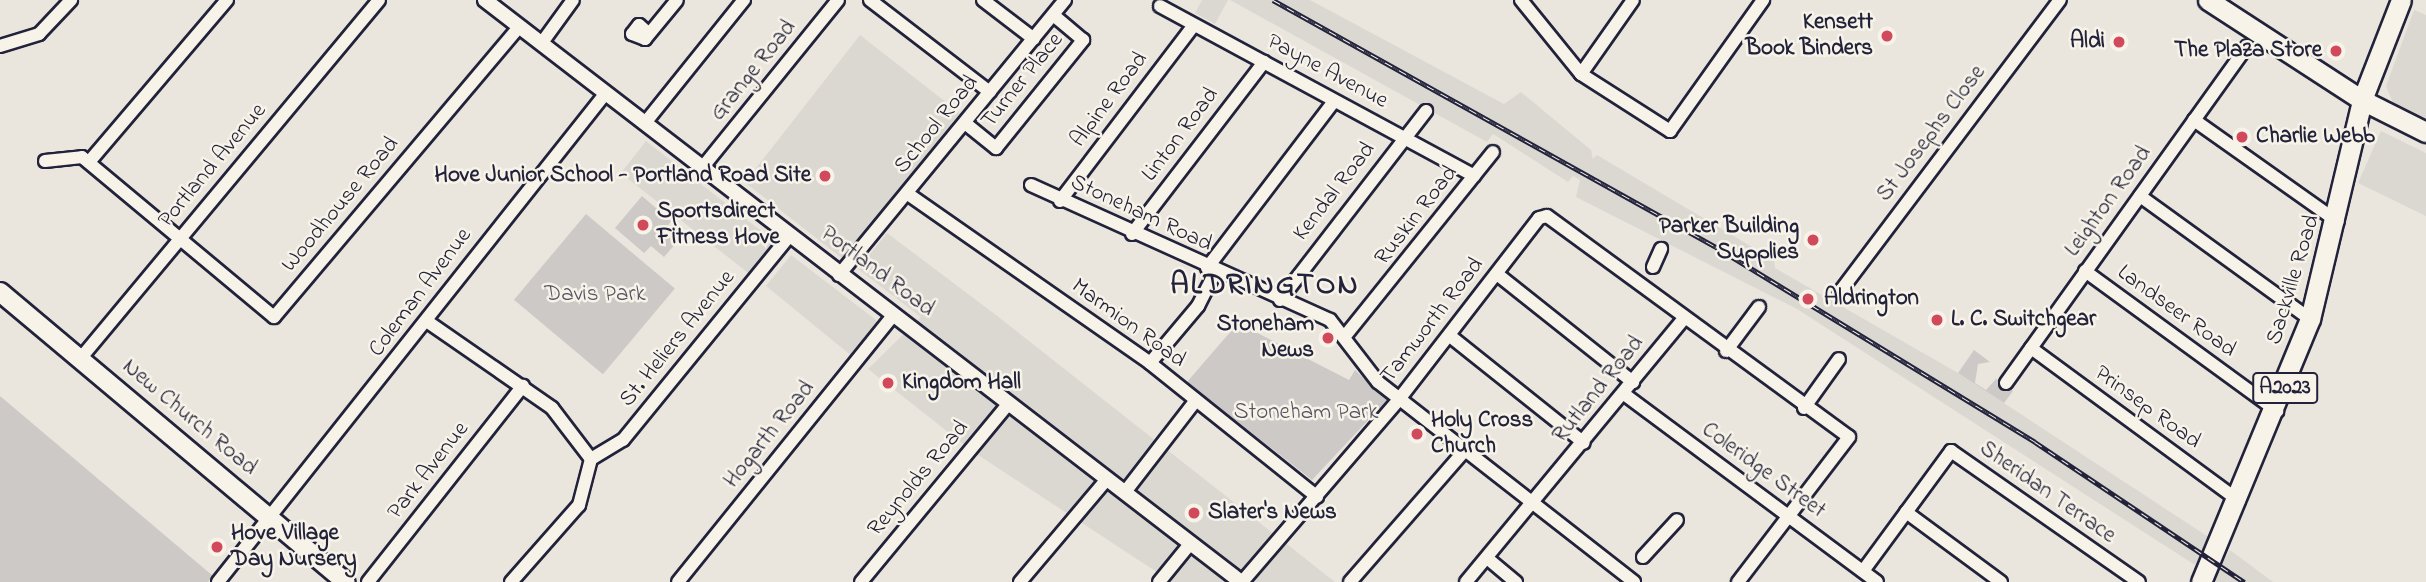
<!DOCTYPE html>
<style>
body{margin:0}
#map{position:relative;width:2426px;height:582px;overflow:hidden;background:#eae6de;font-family:"Indie Flower",sans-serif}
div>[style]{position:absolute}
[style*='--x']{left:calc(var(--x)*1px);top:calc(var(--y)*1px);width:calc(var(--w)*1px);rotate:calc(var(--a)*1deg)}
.built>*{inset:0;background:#dbd8d2;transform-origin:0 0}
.green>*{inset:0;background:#cdc9c6;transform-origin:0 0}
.roads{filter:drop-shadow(2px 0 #22223b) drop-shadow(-2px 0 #22223b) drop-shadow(0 2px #22223b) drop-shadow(0 -2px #22223b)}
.minor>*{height:12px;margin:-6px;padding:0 6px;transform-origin:6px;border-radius:6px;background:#f7f3e8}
.tertiary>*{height:14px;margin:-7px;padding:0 7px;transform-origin:7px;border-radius:7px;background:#f7f3e8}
.secondary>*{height:18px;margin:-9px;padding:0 9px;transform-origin:9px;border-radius:9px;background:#f7f3e8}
.primary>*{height:19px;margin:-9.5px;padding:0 9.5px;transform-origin:9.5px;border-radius:9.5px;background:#f7f3e8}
.rail>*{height:5px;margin-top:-2.5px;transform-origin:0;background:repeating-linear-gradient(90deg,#f7f3e8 0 8px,#22223b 0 16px);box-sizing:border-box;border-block:2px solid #22223b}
.dots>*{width:19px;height:19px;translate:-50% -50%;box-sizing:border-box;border:4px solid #f7f3e8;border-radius:50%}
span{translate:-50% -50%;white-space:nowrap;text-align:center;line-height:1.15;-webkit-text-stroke:5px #f7f3e8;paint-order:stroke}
.shield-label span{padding:2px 5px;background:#f7f3e8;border:2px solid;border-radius:5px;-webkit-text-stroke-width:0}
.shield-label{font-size:21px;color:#22223b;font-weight:700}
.poi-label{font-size:23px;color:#22223b;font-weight:700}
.right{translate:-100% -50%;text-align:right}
.left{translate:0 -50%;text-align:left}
.street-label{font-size:23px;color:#22223b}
.park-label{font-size:23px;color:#555465}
.district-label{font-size:30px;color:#22223b;font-weight:700;letter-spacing:2px}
</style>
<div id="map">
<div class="built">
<div style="clip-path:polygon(1202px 0,1228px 0,1215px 24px,1195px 13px)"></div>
<div style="clip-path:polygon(1230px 0,1310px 0,1504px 104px,1521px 92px,1591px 150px,1593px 159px,1597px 155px,1774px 260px,1775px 268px,1958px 373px,2210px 538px,2195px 565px,1797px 309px,1576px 197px,1580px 180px,1573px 176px,1568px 182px,1493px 134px,1487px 142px)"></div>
<div style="clip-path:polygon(2414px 10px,2426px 15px,2426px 118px,2393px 103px,2386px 86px)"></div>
<div style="left:860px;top:35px;width:127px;height:187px;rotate:38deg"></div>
<div style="clip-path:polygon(2381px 131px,2426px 153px,2426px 216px,2358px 183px)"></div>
<div style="left:646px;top:141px;width:165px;height:41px;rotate:38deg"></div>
<div style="clip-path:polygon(887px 233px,996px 315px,1335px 582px,1172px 582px,972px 451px,868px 369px,921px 317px,858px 269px)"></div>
<div style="clip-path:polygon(791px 255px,876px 320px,879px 326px,853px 357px,766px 286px)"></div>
<div style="clip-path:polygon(2230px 550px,2273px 582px,2217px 582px,2213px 579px)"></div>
</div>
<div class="green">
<div style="clip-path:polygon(642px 196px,671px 221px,665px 230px,678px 241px,664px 257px,651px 246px,644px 253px,615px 228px)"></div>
<div style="left:586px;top:214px;width:116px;height:112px;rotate:40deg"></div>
<div style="clip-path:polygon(1238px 323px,1349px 380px,1355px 370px,1387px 400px,1312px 480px,1187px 382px)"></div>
<div style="clip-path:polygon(1974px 350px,1990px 362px,1978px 364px,1975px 383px,1986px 390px,1996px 379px,2013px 391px,2004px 403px,1958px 373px)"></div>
<div style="clip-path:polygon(0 396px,213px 576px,208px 582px,0 582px)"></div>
</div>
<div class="roads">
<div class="minor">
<div style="--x:870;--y:0;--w:151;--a:37.5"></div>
<div style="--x:983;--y:0;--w:64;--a:37.4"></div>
<div style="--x:1521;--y:0;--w:95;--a:51"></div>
<div style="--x:1581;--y:74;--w:106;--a:32.6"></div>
<div style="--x:1670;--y:131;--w:161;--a:-54.6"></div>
<div style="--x:1160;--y:6;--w:357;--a:28.4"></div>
<div style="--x:648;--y:33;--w:12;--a:-138"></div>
<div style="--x:639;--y:25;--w:11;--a:128"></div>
<div style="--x:632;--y:34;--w:14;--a:21"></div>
<div style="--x:645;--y:39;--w:50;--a:-50.6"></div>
<div style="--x:541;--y:44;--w:54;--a:-54"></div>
<div style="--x:0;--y:46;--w:41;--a:-17.1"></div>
<div style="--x:39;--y:34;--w:47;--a:-46.7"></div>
<div style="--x:1581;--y:74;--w:90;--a:-54.9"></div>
<div style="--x:2194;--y:120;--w:176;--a:35.3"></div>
<div style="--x:645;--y:123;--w:158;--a:-51.2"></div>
<div style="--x:965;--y:123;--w:40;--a:39"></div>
<div style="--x:996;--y:148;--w:139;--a:-51.1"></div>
<div style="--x:1083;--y:40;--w:39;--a:-140"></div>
<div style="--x:45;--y:161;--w:37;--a:-6"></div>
<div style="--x:82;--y:157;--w:250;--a:39.8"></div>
<div style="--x:274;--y:317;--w:380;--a:-49.8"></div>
<div style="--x:89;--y:162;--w:213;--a:-49.6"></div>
<div style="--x:702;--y:168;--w:216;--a:-51"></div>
<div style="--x:1031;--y:185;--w:328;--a:24.3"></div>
<div style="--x:1330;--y:320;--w:78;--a:52.3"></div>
<div style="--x:1378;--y:382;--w:325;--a:38"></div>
<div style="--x:908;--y:194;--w:295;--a:34.9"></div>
<div style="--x:1150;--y:363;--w:214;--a:38.7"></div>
<div style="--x:2140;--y:196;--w:210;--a:35.9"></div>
<div style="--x:1060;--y:201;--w:221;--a:-52.7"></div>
<div style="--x:1132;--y:234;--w:217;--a:-52.5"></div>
<div style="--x:1653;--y:267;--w:20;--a:-66"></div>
<div style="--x:1207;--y:268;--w:210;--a:-52.7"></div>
<div style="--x:2085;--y:271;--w:238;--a:36.1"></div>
<div style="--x:1497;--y:274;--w:174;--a:38.5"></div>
<div style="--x:839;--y:275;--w:356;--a:-50.6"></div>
<div style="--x:1839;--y:293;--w:367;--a:-53"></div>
<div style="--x:1280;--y:300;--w:239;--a:-52.3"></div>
<div style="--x:428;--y:322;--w:151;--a:34.7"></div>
<div style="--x:552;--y:408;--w:64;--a:52.6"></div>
<div style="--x:591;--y:459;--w:48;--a:104.6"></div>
<div style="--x:579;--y:505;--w:103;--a:131.4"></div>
<div style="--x:1345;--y:336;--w:236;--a:-51.2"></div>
<div style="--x:1450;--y:336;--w:171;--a:38.6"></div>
<div style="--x:2031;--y:348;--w:258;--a:36.3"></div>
<div style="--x:1726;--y:351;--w:55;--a:-53.1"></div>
<div style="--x:80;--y:359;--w:467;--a:-50.2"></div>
<div style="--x:1150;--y:363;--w:75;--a:-49.9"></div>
<div style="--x:1198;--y:306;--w:38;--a:-63"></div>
<div style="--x:2006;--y:383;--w:414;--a:-54.4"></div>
<div style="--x:1624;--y:394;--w:315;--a:36.6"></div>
<div style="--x:1804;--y:408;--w:60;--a:-54.5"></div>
<div style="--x:591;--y:459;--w:37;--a:-31"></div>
<div style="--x:623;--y:440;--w:264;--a:-50.8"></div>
<div style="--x:1125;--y:492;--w:116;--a:-52.3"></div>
<div style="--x:1906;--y:512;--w:118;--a:36.4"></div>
<div style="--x:1643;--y:557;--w:50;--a:-47.4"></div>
<div style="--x:1487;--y:558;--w:38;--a:40"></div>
<div style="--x:1863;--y:571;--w:149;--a:-53.7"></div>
<div style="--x:1951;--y:451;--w:229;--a:34.9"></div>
<div style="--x:218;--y:582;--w:623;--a:-51.58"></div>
<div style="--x:368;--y:582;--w:250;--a:-51.7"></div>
<div style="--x:678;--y:582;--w:344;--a:-51.1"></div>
<div style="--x:861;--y:582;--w:232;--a:-50.4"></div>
<div style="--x:1020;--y:582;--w:135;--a:-49.8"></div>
<div style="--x:1159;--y:582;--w:49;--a:-50.8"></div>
<div style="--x:1242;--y:582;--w:243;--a:-49.3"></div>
<div style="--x:1400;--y:398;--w:227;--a:-52.3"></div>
<div style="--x:1539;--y:218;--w:8;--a:-14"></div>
<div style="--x:1547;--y:216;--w:374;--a:36.2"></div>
<div style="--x:1849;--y:437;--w:183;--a:127.4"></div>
<div style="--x:1350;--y:582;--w:176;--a:-48.9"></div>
<div style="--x:1466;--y:582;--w:340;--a:-50.4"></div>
</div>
<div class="tertiary">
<div style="--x:485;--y:0;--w:954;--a:37.59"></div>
</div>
<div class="secondary">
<div style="--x:0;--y:292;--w:451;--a:40"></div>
</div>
<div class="primary">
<div style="--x:2208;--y:0;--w:184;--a:33"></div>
<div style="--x:2362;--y:100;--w:72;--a:26.6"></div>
<div style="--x:2201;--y:582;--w:285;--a:-67.5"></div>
<div style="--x:2310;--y:319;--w:225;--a:-76.6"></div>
<div style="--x:2362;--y:100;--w:107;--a:-68.7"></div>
</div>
</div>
<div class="rail">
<div style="--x:1273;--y:0;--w:507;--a:29.14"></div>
<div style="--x:1716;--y:247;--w:374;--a:31.4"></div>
<div style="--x:2035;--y:442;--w:252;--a:33.8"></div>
</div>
<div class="dots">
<div style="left:1887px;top:36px;background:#d1495b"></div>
<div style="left:2119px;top:42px;background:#d1495b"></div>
<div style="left:2336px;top:51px;background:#d1495b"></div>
<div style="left:2242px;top:137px;background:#d1495b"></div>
<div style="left:825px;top:176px;background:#d1495b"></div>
<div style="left:643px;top:225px;background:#d1495b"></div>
<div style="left:1813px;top:240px;background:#d1495b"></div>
<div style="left:1808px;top:299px;background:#d1495b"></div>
<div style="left:1937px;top:320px;background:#d1495b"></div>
<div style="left:1328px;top:338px;background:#d1495b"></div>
<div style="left:888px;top:383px;background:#d1495b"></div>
<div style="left:1417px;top:434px;background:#d1495b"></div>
<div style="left:1194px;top:513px;background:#d1495b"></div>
<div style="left:217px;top:547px;background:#d1495b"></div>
</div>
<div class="shield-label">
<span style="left:2285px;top:388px">A2023</span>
</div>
<div class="poi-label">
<span class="right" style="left:1873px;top:36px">Kensett<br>Book Binders</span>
<span class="right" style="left:2105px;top:42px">Aldi</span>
<span class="right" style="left:2322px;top:51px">The Plaza Store</span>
<span class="left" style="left:2256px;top:137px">Charlie Webb</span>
<span class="right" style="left:811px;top:176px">Hove Junior School - Portland Road Site</span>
<span class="left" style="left:657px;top:225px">Sportsdirect<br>Fitness Hove</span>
<span class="right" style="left:1799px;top:240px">Parker Building<br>Supplies</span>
<span class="left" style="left:1824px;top:299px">Aldrington</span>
<span class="left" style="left:1951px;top:320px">L. C. Switchgear</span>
<span class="right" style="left:1314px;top:338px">Stoneham<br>News</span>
<span class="left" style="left:902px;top:383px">Kingdom Hall</span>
<span class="left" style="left:1431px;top:434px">Holy Cross<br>Church</span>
<span class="left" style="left:1208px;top:513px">Slater's News</span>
<span class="left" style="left:231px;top:547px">Hove Village<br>Day Nursery</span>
</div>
<div class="street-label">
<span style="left:754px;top:71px;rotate:-51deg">Grange Road</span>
<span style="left:1327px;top:72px;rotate:28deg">Payne Avenue</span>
<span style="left:1023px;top:81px;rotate:-51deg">Turner Place</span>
<span style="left:1110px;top:100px;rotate:-53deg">Alpine Road</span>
<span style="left:937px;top:125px;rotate:-51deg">School Road</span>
<span style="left:1932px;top:134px;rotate:-53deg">St Josephs Close</span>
<span style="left:1181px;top:135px;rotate:-53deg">Linton Road</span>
<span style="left:213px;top:166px;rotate:-50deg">Portland Avenue</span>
<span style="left:1335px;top:192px;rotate:-52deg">Kendal Road</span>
<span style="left:2109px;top:202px;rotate:-54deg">Leighton Road</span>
<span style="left:341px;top:205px;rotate:-50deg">Woodhouse Road</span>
<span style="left:1141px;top:214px;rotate:25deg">Stoneham Road</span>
<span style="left:1417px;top:216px;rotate:-52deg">Ruskin Road</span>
<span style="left:877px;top:272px;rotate:37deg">Portland Road</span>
<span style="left:2294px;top:280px;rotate:-73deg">Sackville Road</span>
<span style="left:421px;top:293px;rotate:-53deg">Coleman Avenue</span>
<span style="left:2176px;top:312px;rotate:36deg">Landseer Road</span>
<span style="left:1433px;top:321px;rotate:-52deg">Tamworth Road</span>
<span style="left:1128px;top:324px;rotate:36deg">Marmion Road</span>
<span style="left:678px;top:339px;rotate:-51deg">St. Heliers Avenue</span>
<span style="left:1599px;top:390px;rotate:-51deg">Rutland Road</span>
<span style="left:2147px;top:408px;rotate:36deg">Prinsep Road</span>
<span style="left:189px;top:418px;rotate:40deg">New Church Road</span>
<span style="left:770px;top:435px;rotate:-51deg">Hogarth Road</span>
<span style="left:429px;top:471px;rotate:-52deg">Park Avenue</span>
<span style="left:1763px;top:471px;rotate:36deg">Coleridge Street</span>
<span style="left:919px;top:479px;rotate:-50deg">Reynolds Road</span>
<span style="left:2047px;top:493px;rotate:35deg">Sheridan Terrace</span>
</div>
<div class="park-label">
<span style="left:595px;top:295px">Davis Park</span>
<span style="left:1306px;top:413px">Stoneham Park</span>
</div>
<div class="district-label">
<span style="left:1265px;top:286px">ALDRINGTON</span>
</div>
</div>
